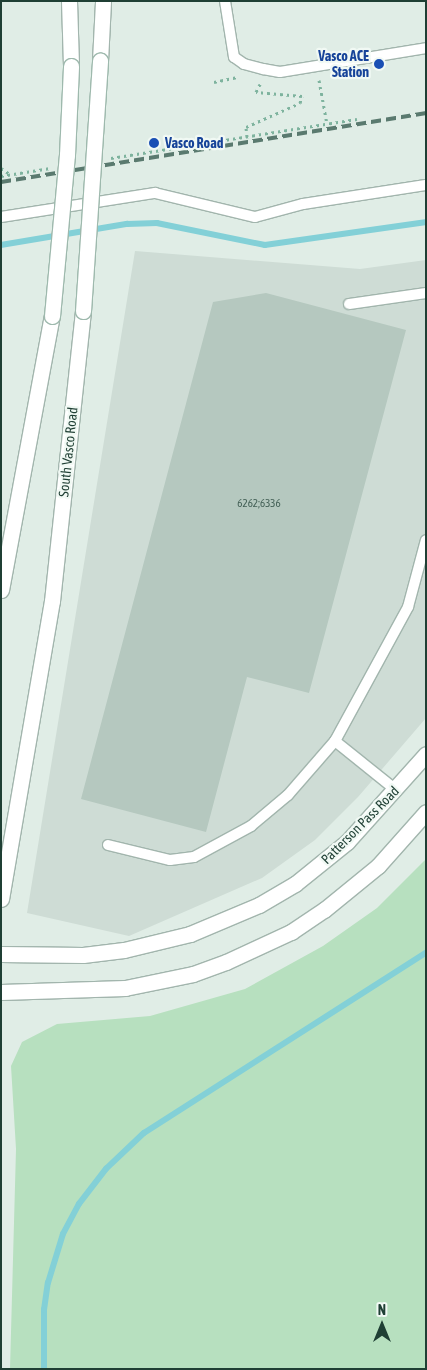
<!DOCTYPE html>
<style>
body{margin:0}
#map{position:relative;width:427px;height:1370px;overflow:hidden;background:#e0ede6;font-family:"Asap Condensed",sans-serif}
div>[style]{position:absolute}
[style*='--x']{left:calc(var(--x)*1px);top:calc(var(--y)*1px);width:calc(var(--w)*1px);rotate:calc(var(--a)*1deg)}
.built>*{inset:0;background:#cedcd5}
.green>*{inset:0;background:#b7e0bf}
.stream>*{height:5.5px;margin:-2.75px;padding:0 2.75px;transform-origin:2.75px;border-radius:2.75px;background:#83d0d7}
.building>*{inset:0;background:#b5c8bf}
.path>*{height:3px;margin-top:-1.5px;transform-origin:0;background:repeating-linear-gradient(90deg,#7eb39e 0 2.5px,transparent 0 6.5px)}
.roads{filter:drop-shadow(1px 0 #a2b5ad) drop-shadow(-1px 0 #a2b5ad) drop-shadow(0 1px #a2b5ad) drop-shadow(0 -1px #a2b5ad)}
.lane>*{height:10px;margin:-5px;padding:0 5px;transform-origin:5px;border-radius:5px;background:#fff}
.secondary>*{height:15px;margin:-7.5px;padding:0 7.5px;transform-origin:7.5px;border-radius:7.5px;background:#fff}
.rail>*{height:4px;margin-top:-2px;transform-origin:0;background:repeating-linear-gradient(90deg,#5a7a6f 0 10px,transparent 0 15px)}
.bridges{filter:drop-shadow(1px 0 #9eb9ad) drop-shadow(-1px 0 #9eb9ad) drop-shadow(0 1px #9eb9ad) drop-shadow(0 -1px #9eb9ad)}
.secondary-bridge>*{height:15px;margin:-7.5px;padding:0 7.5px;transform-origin:7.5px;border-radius:7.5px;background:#fff}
.dots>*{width:14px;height:14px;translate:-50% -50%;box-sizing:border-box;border:2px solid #f1f9f4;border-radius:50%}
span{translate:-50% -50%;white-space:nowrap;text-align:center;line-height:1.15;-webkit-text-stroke:4.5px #f1f9f4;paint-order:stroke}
.number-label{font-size:11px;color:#446157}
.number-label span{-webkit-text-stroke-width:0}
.transit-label{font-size:14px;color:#164399;font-weight:700}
.right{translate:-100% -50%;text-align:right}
.left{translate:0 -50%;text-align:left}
.street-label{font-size:14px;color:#1f3f34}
.frame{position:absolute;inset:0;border:2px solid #1f3f34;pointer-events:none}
.north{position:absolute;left:357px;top:1300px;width:50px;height:50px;-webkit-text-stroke:4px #f1f9f4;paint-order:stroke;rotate:0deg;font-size:14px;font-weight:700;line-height:20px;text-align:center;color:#1f3f34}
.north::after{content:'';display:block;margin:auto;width:18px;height:22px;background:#1f3f34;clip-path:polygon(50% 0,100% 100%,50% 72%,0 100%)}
</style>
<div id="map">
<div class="built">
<div style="clip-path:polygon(135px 251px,360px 269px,426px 260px,426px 718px,358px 797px,315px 840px,262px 878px,129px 936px,27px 913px)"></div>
</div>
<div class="green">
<div style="clip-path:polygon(426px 859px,426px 1369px,10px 1369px,16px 1149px,11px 1066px,22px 1042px,57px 1024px,150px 1016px,245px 989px,323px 946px,377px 908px)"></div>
</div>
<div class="stream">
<div style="--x:1;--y:245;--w:128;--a:-9.5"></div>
<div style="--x:127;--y:224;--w:30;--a:-2"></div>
<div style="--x:157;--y:223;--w:110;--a:11.5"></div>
<div style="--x:265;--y:245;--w:163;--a:-8.1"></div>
<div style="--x:44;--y:1369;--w:59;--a:-90"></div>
<div style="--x:44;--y:1310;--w:27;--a:-82"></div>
<div style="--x:48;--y:1283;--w:51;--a:-73"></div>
<div style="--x:63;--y:1234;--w:34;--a:-62"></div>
<div style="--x:79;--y:1204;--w:44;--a:-52.4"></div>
<div style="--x:106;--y:1169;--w:52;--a:-43.5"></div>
<div style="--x:144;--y:1133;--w:335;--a:-32.6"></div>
</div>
<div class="building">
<div style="clip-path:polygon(266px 293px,406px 330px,309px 693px,247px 677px,206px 832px,81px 799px,213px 302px)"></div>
</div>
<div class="path">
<div style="--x:319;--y:80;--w:45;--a:79.7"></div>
<div style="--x:214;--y:82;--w:24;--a:-12"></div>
<div style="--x:247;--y:137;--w:10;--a:-96"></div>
<div style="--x:246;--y:127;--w:59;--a:-24"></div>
<div style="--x:300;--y:103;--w:7;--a:-74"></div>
<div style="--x:302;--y:96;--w:46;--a:-175"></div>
<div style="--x:256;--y:92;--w:9;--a:-63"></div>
<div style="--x:111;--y:158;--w:249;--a:-9"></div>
<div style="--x:1;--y:168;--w:11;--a:34"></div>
<div style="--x:1;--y:176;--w:50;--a:-9.3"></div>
</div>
<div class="roads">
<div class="lane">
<div style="--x:225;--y:1;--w:57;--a:80.9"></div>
<div style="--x:234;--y:57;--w:12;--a:35"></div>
<div style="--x:244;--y:64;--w:20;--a:15"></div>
<div style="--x:263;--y:69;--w:17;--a:10"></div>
<div style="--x:280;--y:72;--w:148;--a:-9.3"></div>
<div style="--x:1;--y:217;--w:156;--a:-8.9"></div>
<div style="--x:155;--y:193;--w:103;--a:13.5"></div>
<div style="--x:255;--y:217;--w:50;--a:-15.2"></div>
<div style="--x:303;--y:204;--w:124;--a:-8.8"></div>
<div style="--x:349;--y:304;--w:78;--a:-8.1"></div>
<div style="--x:335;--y:741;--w:78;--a:38.8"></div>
<div style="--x:108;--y:845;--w:64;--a:13.6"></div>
<div style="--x:170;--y:860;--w:24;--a:-7"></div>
<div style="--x:194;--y:857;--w:65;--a:-28.5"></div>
<div style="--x:251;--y:826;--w:48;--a:-40"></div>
<div style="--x:288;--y:795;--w:72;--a:-49"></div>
<div style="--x:335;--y:741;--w:153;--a:-61.4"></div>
<div style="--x:408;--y:607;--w:69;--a:-75"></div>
</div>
<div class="secondary">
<div style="--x:69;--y:1;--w:65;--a:88.2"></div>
<div style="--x:100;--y:61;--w:60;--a:-87.1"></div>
<div style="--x:1;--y:590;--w:279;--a:-79.5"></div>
<div style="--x:1;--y:899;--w:302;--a:-80.3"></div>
<div style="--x:52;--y:601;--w:292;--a:-83.9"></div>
<div style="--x:1;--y:954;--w:82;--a:0.7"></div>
<div style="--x:83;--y:955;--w:41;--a:-7"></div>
<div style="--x:124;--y:950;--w:68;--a:-13.6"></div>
<div style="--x:190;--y:934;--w:75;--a:-22.8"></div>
<div style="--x:259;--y:905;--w:42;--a:-30.3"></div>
<div style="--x:295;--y:884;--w:67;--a:-38.9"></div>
<div style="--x:347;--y:842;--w:118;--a:-48.1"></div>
<div style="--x:1;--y:992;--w:124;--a:-1.8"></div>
<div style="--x:125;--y:988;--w:69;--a:-11.6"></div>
<div style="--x:193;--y:974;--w:35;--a:-20"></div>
<div style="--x:226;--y:962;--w:72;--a:-24.8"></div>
<div style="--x:291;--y:932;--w:40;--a:-34"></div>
<div style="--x:324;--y:910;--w:70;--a:-39.2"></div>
<div style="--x:378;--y:866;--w:72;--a:-48.4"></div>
</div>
</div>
<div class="rail">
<div style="--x:1;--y:182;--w:431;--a:-9.2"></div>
</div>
<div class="bridges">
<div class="secondary-bridge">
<div style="--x:83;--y:311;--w:251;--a:-86.1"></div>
<div style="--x:52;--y:316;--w:162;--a:-84.7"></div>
<div style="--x:67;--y:155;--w:89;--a:-87.4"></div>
</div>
</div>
<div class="dots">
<div style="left:379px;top:64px;background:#1a4fb4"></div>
<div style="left:154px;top:143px;background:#1a4fb4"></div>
</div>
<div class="number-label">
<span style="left:259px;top:503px">6262;6336</span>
</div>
<div class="transit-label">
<span class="right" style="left:369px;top:64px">Vasco ACE<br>Station</span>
<span class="left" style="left:165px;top:143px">Vasco Road</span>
</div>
<div class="street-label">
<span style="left:68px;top:452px;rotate:-84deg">South Vasco Road</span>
<span style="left:360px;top:825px;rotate:-45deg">Patterson Pass Road</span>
</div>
<div class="frame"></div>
<div class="north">N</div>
</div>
